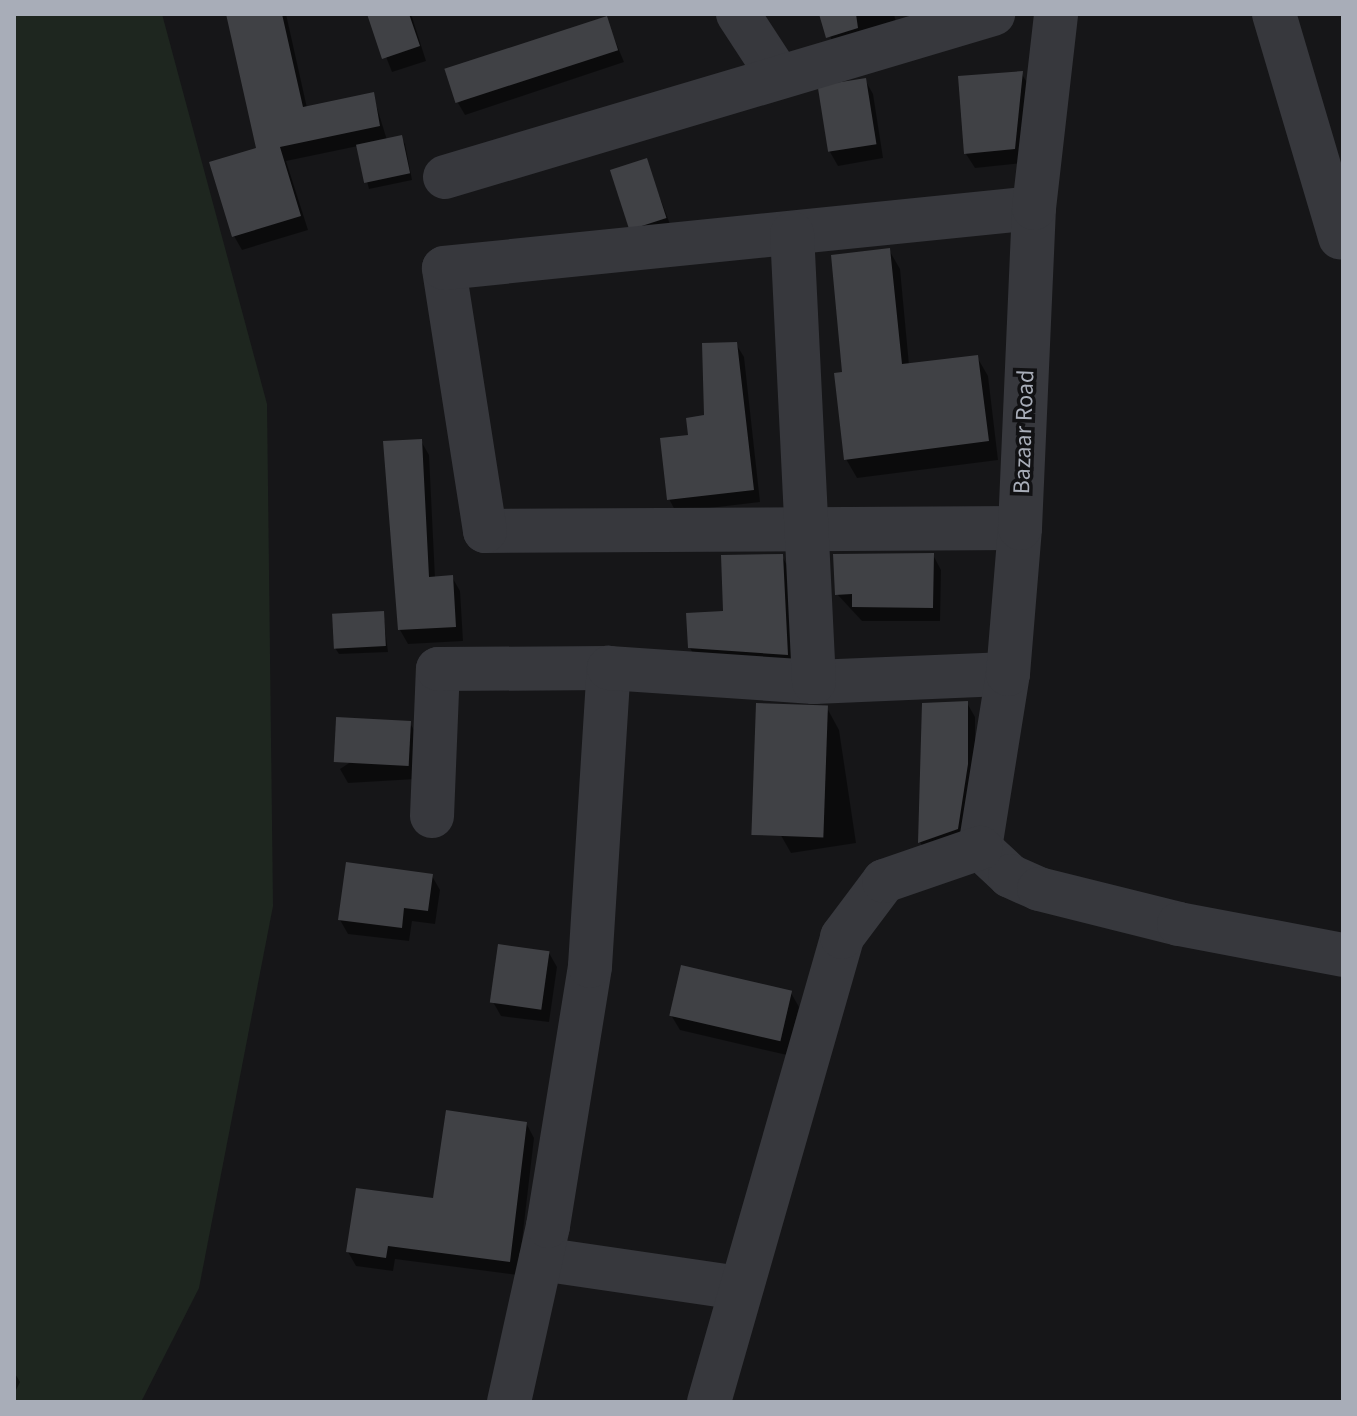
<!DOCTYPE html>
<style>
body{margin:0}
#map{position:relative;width:1357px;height:1416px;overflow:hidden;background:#161618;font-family:"Source Sans 3",sans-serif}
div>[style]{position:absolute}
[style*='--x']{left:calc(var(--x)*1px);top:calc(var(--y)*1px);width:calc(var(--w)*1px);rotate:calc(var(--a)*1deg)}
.green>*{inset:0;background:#1e261f}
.shadow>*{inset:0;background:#0007}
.building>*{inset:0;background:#404145;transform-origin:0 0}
.minor>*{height:44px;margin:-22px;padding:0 22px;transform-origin:22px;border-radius:22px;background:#37383d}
span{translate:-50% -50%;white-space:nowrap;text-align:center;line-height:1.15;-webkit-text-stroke:7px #111113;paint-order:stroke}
.street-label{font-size:24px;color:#a8adb8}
.frame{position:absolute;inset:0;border:16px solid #a8adb8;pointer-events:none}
</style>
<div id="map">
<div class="green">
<div style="clip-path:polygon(14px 14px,162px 14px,267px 404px,273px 906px,199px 1288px,141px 1402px,14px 1402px)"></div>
</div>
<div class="shadow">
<div style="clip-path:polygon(228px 14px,286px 14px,307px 108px,373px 95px,387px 140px,401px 137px,405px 144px,412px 180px,369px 189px,358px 146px,286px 161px,308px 230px,242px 250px,234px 236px,259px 149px)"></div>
<div style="clip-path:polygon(369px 14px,411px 14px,426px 61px,392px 72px)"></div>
<div style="clip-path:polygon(821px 14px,894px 14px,898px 32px,836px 51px)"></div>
<div style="clip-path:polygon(606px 19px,624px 62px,465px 115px,458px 103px)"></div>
<div style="clip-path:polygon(1021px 73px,1030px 87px,1023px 163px,975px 168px,966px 154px)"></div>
<div style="clip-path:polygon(865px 80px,873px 94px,883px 158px,838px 166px,830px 152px)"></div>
<div style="clip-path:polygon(646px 161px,673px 232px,638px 238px,630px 223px)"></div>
<div style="clip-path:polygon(889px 250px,900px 269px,909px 365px,977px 357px,988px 376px,998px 460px,857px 478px,846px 459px,844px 374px)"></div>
<div style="clip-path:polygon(736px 344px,744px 357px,760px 502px,676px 512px,669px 499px,690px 437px,706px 417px)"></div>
<div style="clip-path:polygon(421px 441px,429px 455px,435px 578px,452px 577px,460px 591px,463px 641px,408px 644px,400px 630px)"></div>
<div style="clip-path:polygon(933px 555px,941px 570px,940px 621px,862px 621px,837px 594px)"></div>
<div style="clip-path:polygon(782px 556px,790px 571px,795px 669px,698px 662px,690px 648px)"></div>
<div style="clip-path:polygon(383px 613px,388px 652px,339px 654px,335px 648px)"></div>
<div style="clip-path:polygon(967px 703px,975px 717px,975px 780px,965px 843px,928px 856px,920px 842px,924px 704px)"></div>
<div style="clip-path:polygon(827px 708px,839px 730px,856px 843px,791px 853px,779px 832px)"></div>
<div style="clip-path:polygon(410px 723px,418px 737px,416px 779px,348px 783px,340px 769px)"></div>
<div style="clip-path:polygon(432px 876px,440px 890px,435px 924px,412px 921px,409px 941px,348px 934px,340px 920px)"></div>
<div style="clip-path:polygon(549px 953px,557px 967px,549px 1022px,501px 1016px,493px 1002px)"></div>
<div style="clip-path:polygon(791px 993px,799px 1007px,787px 1055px,680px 1030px,671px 1015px)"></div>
<div style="clip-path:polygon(526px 1123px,534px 1138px,518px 1275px,395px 1259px,393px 1271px,356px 1266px,348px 1252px,435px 1200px)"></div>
<div style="clip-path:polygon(14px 1372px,20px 1382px,14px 1394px)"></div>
</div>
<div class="building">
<div style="clip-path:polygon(226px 14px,282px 14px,303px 107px,374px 92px,380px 126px,280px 147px,301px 216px,232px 237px,209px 162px,256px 148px)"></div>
<div style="clip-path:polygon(367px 14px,409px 14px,420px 46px,382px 59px)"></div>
<div style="clip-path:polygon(819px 14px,856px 14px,858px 28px,826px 38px)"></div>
<div style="left:607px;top:16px;width:36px;height:171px;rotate:72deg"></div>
<div style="clip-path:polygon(1023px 71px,1015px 149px,964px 154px,958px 76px)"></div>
<div style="left:866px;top:78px;width:67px;height:49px;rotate:81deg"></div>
<div style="left:402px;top:135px;width:39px;height:47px;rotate:78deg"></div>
<div style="left:647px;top:158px;width:63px;height:39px;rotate:72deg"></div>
<div style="clip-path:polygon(890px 248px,902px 364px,978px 355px,989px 441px,844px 460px,834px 373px,842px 372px,831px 255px)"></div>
<div style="clip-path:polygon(737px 342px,754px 490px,667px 500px,660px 438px,688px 435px,686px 418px,704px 415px,702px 343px)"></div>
<div style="clip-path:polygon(422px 439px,429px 577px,453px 575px,456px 627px,398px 630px,383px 441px)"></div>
<div style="clip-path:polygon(934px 553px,933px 608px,852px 607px,852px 594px,835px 595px,833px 554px)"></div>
<div style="clip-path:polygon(783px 554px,788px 655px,688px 648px,686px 613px,723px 611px,721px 555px)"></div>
<div style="left:384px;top:611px;width:35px;height:52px;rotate:87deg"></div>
<div style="clip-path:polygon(968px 701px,968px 764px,958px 829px,918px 843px,922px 703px)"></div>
<div style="left:756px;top:703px;width:72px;height:132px;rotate:2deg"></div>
<div style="left:411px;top:721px;width:45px;height:75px;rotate:93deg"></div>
<div style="clip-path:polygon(346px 862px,433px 874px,428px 911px,404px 908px,402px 928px,338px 920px)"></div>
<div style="left:498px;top:944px;width:52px;height:59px;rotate:8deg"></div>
<div style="left:681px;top:965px;width:114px;height:52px;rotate:13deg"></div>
<div style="clip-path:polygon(446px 1110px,527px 1122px,510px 1262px,388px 1246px,386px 1258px,346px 1252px,356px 1188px,433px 1198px)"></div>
</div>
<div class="minor">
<div style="--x:738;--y:14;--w:75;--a:56.9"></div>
<div style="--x:1274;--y:14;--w:233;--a:73.5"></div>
<div style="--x:445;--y:177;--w:572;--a:-16.56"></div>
<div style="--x:1020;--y:528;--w:535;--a:179.68"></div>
<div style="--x:485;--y:531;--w:266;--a:-98.9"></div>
<div style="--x:444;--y:268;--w:593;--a:-5.81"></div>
<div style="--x:814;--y:682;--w:194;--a:-2.4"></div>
<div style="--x:432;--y:816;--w:147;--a:-87.7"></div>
<div style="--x:438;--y:669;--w:171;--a:-0.3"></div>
<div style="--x:980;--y:848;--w:176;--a:-80.9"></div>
<div style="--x:1008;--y:674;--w:146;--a:-85.3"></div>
<div style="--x:1020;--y:528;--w:320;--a:-87.5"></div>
<div style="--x:1034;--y:208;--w:195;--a:-83.5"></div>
<div style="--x:980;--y:848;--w:41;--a:43"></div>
<div style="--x:1010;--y:876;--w:32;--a:24"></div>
<div style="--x:1039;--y:889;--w:144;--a:14"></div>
<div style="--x:1179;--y:924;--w:167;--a:10.7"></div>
<div style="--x:541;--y:1259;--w:202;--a:8.3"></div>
<div style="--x:509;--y:1402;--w:180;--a:-77.5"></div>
<div style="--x:548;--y:1226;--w:263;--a:-80.8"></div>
<div style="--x:590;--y:966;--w:299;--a:-86.4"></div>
<div style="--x:609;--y:668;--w:205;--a:3.9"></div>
<div style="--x:814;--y:682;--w:449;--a:-92.8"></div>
<div style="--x:709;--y:1402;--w:484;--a:-74"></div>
<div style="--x:842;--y:937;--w:70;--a:-53.1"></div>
<div style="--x:884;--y:881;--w:102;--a:-19"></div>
</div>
<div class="street-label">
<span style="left:1024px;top:432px;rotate:-88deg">Bazaar Road</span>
</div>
<div class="frame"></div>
</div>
